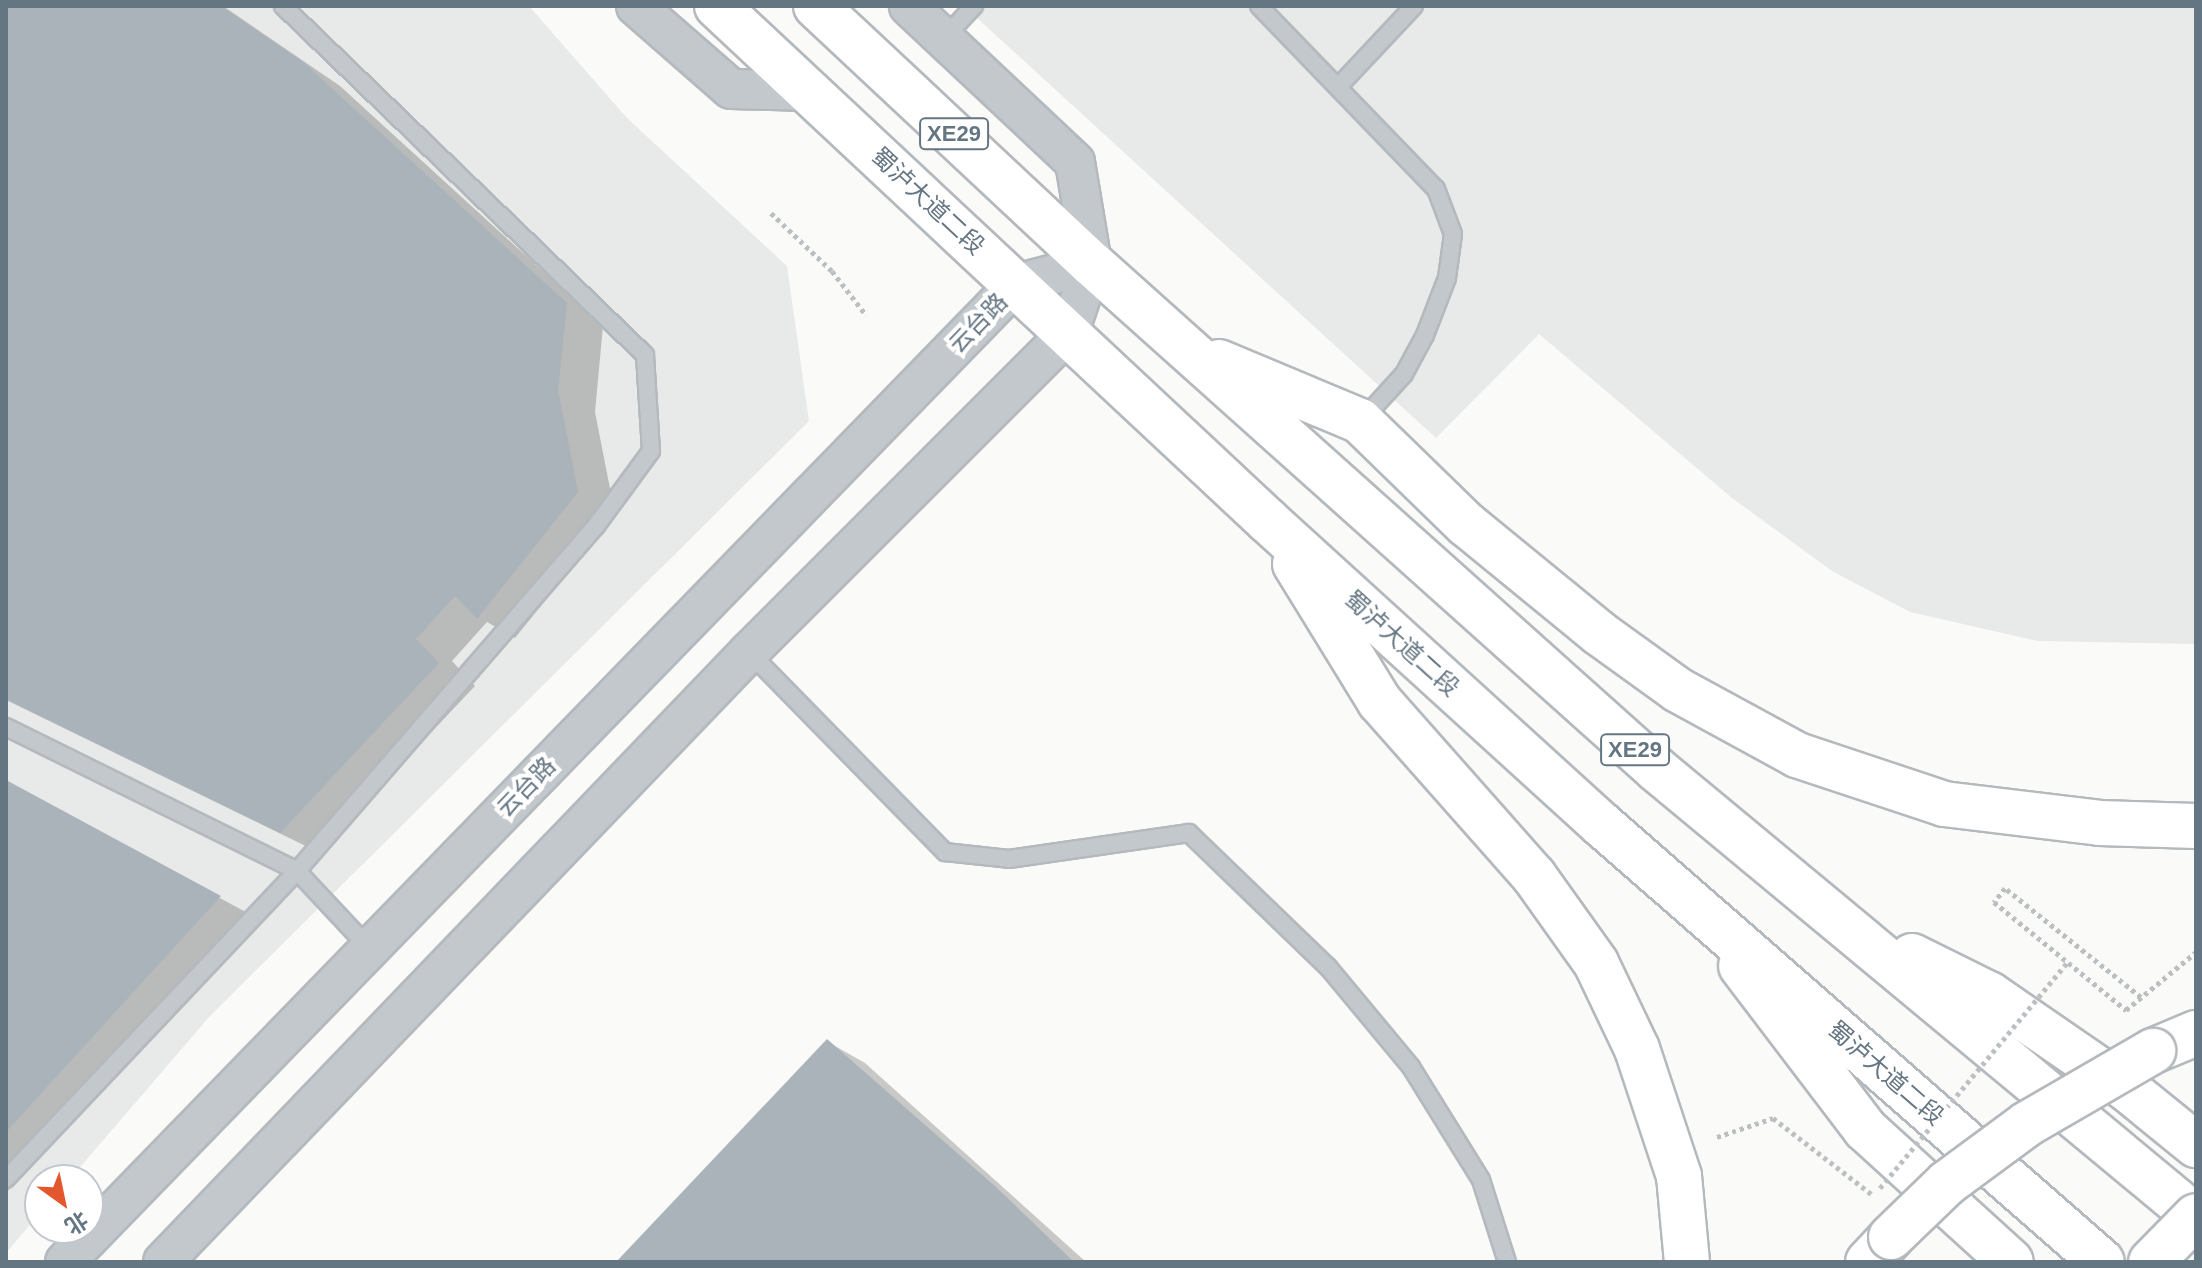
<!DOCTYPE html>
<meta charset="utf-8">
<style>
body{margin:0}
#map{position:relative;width:2202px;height:1268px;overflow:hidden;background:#fafaf8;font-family:Arial,"Noto Sans SC",sans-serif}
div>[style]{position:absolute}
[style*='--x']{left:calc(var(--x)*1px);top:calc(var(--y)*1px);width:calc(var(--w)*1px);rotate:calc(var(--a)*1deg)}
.built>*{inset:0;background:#e8e9e9}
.shadow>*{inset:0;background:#0003}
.building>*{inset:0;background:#aab3b9}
.path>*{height:5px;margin-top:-2.5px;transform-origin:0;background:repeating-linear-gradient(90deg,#bbbfc2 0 4px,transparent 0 8px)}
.roads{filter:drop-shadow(2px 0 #b4b9bd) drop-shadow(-2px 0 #b4b9bd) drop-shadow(0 2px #b4b9bd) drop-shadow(0 -2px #b4b9bd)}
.service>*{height:16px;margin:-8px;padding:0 8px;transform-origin:8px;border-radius:8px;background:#c3c8cc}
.tertiary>*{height:38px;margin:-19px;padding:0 19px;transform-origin:19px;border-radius:19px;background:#c3c8cc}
.trunk>*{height:44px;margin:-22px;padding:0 22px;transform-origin:22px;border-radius:22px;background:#fff}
.path-bridge>*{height:5px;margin-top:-2.5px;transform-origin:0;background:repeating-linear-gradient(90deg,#bbbfc2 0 4px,transparent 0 8px)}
.bridges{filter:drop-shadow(2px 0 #b4b9bd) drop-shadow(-2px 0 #b4b9bd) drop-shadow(0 2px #b4b9bd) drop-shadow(0 -2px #b4b9bd)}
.trunk-bridge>*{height:44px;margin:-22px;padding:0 22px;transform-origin:22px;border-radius:22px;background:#fff}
span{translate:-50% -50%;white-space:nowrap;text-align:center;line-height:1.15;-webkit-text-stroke:8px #fff;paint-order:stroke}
.shield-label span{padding:2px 6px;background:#fff;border:2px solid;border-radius:6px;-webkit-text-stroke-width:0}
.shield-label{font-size:22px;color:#657683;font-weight:700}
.street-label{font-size:24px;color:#657683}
.frame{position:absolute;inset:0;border:8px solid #657683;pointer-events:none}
.north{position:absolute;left:24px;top:1164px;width:80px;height:80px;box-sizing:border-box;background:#fff;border:2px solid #c1c8cd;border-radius:50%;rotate:147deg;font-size:22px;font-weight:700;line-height:32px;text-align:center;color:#657683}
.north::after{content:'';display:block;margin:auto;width:28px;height:36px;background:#e4572e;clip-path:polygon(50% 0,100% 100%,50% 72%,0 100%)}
</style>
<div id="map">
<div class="built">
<div style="clip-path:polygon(6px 6px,529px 6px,627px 118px,787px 266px,809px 421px,210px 1016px,69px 1180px,40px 1180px,40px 1213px,6px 1253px)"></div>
<div style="clip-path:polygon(964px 6px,2196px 6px,2196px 644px,2037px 641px,1910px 612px,1832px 571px,1732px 498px,1539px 334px,1436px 438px)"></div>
</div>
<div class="shadow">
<div style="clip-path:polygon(6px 6px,223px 6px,340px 86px,603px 326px,595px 412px,615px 514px,515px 638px,487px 622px,452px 661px,475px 686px,318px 852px,6px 700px)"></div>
<div style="clip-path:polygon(6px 783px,257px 918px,6px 1193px)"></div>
<div style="clip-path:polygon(828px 1042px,865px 1063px,1086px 1262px,619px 1262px)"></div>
</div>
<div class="building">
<div style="clip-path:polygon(6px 6px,221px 6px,303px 62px,567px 303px,558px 390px,578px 492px,477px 619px,455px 596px,416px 639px,439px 663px,280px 833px,6px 699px)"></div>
<div style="clip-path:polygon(6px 780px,221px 896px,6px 1132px)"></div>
<div style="clip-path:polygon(827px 1039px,997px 1188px,1074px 1262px,616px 1262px)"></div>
</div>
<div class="path">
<div style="--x:771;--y:213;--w:84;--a:43.6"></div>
<div style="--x:832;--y:271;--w:56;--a:52.3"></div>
<div style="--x:2141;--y:997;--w:174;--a:-141.3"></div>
<div style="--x:2005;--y:888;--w:18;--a:128"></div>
<div style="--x:1994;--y:902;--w:171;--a:39.3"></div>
<div style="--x:2126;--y:1010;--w:91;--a:-39.6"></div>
<div style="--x:1717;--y:1137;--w:59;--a:-18.7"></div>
</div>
<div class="roads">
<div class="service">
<div style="--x:1259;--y:6;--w:255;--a:46"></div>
<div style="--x:1436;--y:189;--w:48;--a:69.3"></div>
<div style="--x:1453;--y:234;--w:44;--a:97.8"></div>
<div style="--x:1447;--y:278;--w:61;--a:111.1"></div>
<div style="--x:1425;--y:335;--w:44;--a:118.3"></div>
<div style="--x:1404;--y:374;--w:62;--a:132.4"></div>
<div style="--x:944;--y:38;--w:44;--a:-46.8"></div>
<div style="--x:1338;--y:87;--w:111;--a:-46.8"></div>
<div style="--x:749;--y:652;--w:280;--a:45.6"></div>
<div style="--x:945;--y:852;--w:64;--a:6.2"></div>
<div style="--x:1009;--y:859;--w:182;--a:-8.2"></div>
<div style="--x:1189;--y:833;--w:193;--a:44"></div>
<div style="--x:1328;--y:967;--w:130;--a:50.3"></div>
<div style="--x:1411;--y:1067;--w:133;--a:58.2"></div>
<div style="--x:1481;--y:1180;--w:86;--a:72.4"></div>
<div style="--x:6;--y:727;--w:325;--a:26.3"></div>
<div style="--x:297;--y:871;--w:105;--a:46.9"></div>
<div style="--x:6;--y:1179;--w:424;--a:-46.6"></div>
<div style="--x:297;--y:871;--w:457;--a:-49.1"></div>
<div style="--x:596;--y:526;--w:93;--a:-53.7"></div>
<div style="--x:651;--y:451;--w:96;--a:-93.6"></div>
<div style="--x:645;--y:355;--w:503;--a:-136.05"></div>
</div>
<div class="tertiary">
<div style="--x:636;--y:6;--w:126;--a:41.1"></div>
<div style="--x:731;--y:89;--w:81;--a:1.4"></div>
<div style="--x:65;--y:1262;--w:1364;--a:-45.8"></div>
<div style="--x:1016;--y:284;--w:79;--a:-14.7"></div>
<div style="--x:163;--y:1262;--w:846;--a:-46.15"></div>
<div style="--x:749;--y:652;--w:453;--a:-45"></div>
<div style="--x:1069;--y:332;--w:72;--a:-71.3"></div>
<div style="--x:1092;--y:264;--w:103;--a:-99.5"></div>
<div style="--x:1075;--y:162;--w:228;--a:-136.8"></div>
</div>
<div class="trunk">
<div style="--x:717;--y:6;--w:754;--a:43.07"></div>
<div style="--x:1268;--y:521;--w:450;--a:42.3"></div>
<div style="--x:1601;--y:824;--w:665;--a:41.16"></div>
<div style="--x:816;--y:6;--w:378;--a:43.1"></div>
<div style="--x:1092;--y:264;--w:757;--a:41.84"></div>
<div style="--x:1656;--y:769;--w:702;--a:39.68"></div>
<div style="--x:1219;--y:362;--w:153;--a:22.7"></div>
<div style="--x:1360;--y:421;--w:148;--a:44.2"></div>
<div style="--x:1466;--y:524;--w:172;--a:39.3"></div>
<div style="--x:1599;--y:633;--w:97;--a:35.8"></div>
<div style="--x:1678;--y:690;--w:136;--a:28.6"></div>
<div style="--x:1797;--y:755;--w:155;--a:18.4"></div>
<div style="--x:1944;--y:804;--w:157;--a:6.9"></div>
<div style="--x:2100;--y:823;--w:96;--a:1.8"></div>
<div style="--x:1295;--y:564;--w:162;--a:58.4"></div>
<div style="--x:1380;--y:702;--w:232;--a:48.5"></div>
<div style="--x:1534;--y:876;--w:107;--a:54.5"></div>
<div style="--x:1596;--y:963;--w:95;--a:64.5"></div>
<div style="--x:1637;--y:1049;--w:134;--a:71.7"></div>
<div style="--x:1679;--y:1176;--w:86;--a:84.7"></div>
<div style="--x:1912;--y:956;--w:86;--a:26.3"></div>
<div style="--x:1989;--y:994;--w:168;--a:34.5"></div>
<div style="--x:2127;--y:1089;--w:89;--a:39.1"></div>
<div style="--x:1741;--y:966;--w:205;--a:52.7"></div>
<div style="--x:1865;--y:1129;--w:197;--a:42.3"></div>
<div style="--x:2153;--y:1051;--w:47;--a:-22.7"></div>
<div style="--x:1868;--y:1262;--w:34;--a:-47"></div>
</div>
</div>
<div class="path-bridge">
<div style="--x:1773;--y:1118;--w:128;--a:37.7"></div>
<div style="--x:1880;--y:1188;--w:293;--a:-50.3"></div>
</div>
<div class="bridges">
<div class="trunk-bridge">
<div style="--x:1891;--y:1237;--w:78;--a:-44"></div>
<div style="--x:1947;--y:1183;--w:99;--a:-36.4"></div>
<div style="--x:2027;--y:1124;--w:146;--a:-30.1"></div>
<div style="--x:2151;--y:1262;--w:64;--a:-45.6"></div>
</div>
</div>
<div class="shield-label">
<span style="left:954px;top:134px">XE29</span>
<span style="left:1635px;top:750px">XE29</span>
</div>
<div class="street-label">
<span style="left:928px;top:201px;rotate:43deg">蜀泸大道二段</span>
<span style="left:978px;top:323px;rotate:-46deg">云台路</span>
<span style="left:1402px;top:643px;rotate:42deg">蜀泸大道二段</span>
<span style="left:526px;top:787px;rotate:-46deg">云台路</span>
<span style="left:1886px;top:1073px;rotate:41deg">蜀泸大道二段</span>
</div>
<div class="frame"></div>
<div class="north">北</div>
</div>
